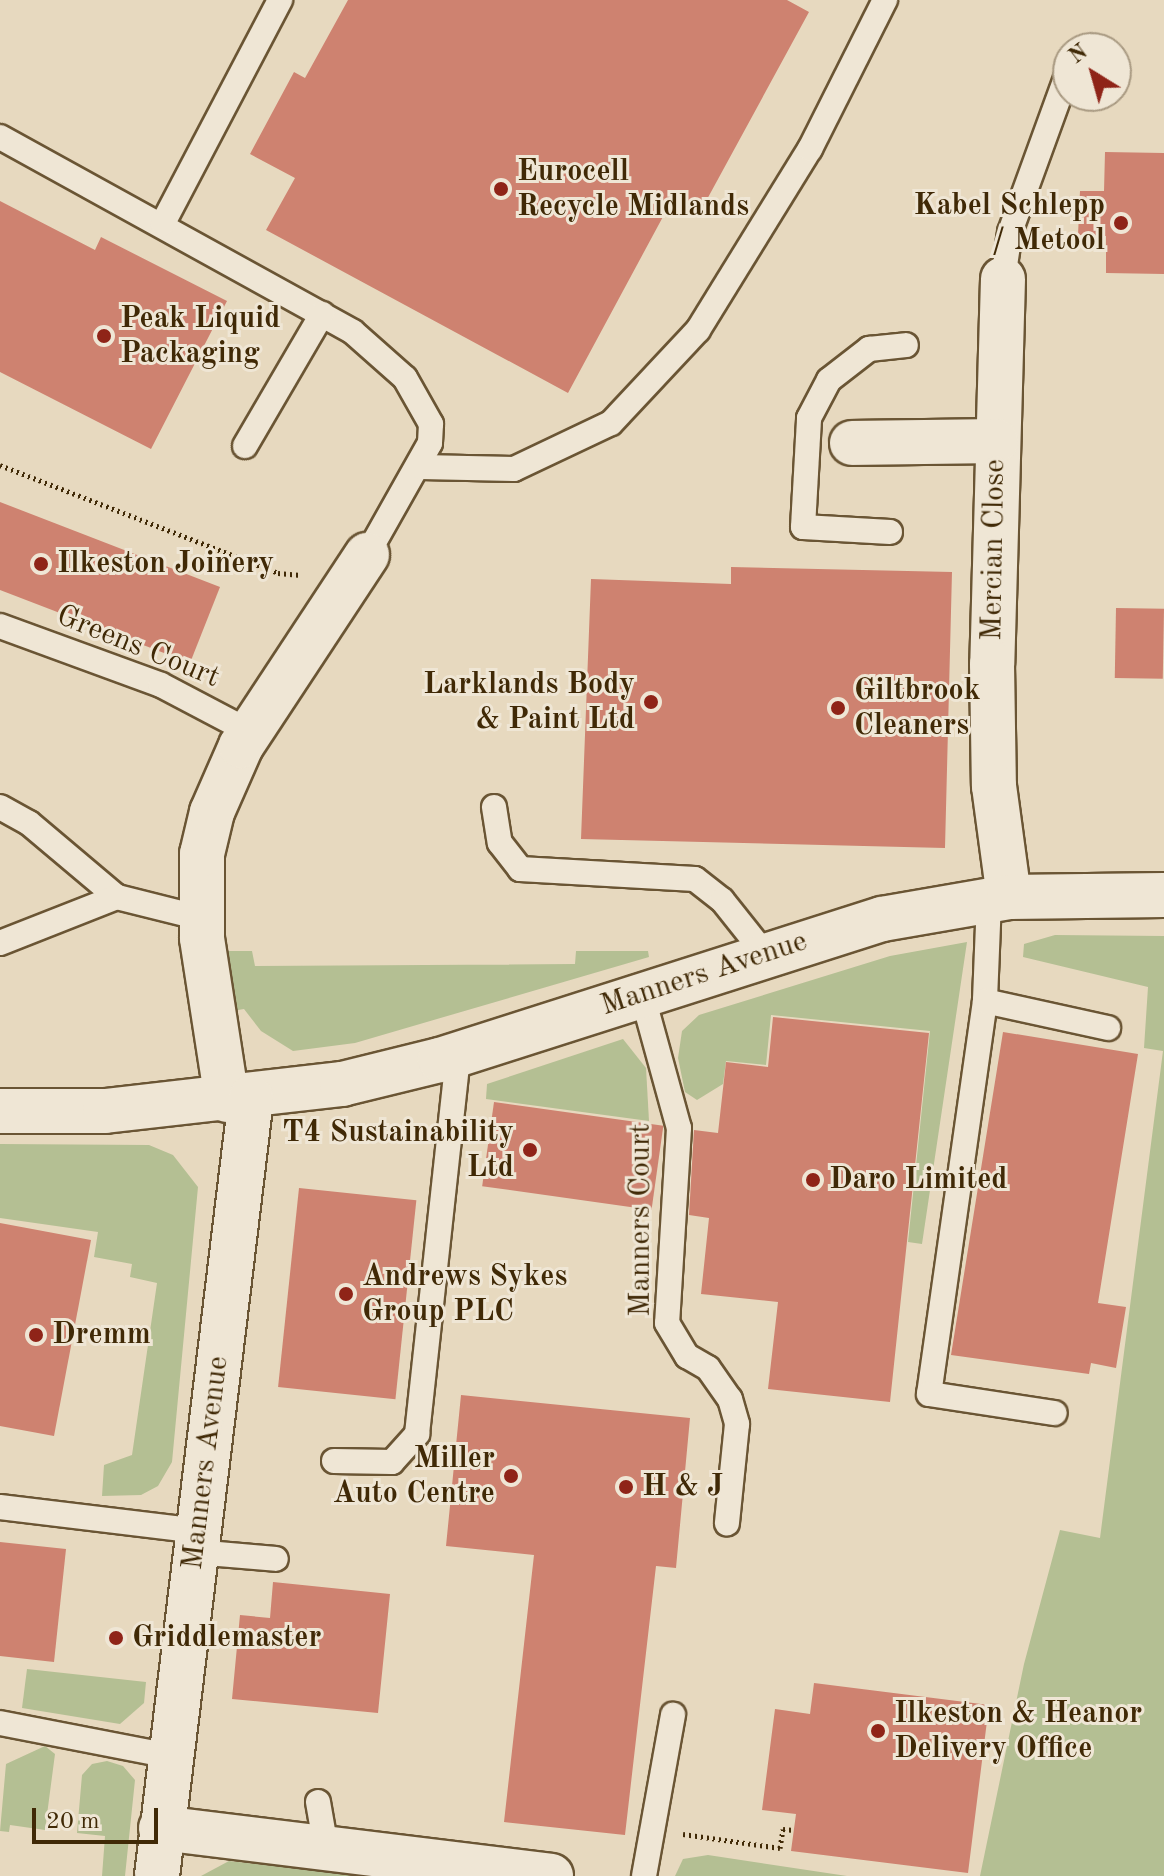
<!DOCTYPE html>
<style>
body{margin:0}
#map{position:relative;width:1164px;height:1876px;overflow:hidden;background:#e7d9bf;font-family:"Old Standard TT",serif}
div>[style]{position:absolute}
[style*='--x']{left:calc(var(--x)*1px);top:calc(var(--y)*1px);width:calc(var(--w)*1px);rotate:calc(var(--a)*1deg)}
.green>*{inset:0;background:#b4bf93}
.building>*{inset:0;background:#ce8270;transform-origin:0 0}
.path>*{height:5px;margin-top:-2.5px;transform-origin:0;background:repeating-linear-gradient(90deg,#402906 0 2px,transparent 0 6px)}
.roads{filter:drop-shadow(2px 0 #6a5534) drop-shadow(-2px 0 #6a5534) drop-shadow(0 2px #6a5534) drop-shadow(0 -2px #6a5534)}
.lane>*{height:24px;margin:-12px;padding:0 12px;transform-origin:12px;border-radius:12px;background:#efe6d5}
.street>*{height:44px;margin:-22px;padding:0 22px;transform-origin:22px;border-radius:22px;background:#efe6d5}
.secondary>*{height:44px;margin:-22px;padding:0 22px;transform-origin:22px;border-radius:22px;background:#efe6d5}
.dots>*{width:22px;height:22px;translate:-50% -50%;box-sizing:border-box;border:4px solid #efe6d5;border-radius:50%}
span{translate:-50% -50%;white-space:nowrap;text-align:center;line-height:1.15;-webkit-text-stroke:6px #efe6d5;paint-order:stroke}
.poi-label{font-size:30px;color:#402906;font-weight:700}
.left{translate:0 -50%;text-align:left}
.right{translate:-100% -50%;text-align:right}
.street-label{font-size:30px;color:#402906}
.north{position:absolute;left:1052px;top:32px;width:80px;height:80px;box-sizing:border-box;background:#efe6d5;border:2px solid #a99a82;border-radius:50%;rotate:323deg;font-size:22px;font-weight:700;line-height:32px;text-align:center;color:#402906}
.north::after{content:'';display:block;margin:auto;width:28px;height:36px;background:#8f2418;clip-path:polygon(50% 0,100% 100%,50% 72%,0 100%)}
.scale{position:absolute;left:32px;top:1808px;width:126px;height:36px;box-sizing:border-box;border:4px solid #402906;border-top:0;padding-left:10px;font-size:24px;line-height:28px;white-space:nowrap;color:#402906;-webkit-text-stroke:6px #efe6d5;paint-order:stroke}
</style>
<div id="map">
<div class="green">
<div style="clip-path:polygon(1055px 935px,1164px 936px,1164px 1876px,980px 1876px,1024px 1664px,1060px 1530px,1100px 1538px,1163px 1051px,1144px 1048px,1148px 987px,1023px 957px,1024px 944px)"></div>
<div style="clip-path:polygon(967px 942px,922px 1244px,908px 1242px,930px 1031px,771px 1015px,766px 1065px,726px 1061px,723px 1084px,697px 1100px,685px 1092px,678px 1058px,682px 1031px,699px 1015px,890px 956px)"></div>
<div style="clip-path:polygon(223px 951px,252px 951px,255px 966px,575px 964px,576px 951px,648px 951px,649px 957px,355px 1043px,293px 1051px,261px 1031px,244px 1009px,232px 1011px)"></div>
<div style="clip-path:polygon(623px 1039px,646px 1068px,649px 1121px,486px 1099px,487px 1084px)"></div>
<div style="clip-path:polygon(0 1144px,149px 1145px,173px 1155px,198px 1187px,172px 1462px,158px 1486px,141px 1495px,102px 1496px,104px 1465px,132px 1455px,157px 1283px,130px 1277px,132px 1264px,94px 1257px,98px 1232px,0 1218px)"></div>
<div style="clip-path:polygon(27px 1669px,146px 1682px,144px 1703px,120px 1724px,22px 1708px)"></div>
<div style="clip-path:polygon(45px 1746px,55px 1754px,45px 1830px,10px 1825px,9px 1832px,0 1831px,6px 1764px)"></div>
<div style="clip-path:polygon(107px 1761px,123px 1766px,135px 1780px,125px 1876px,102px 1876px,105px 1836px,77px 1833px,82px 1775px,92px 1764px)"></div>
<div style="clip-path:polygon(708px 1855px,847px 1876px,675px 1876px,683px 1859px)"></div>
<div style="clip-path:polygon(229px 1861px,366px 1876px,201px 1876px)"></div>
</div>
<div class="building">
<div style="clip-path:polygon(348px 0,787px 0,809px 12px,699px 214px,672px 200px,568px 393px,266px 230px,295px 178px,250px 154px,294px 72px,305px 78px)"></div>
<div style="clip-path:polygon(1105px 152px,1164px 153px,1164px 274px,1106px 273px,1106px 236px,1078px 235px,1080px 191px,1104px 191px)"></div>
<div style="clip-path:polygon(0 201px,95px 250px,101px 237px,227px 301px,151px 449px,0 372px)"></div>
<div style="clip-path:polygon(0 502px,220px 587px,190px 663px,0 590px)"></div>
<div style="clip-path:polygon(731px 567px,952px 572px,945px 848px,581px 839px,591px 579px,731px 584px)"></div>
<div style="left:1116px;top:608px;width:48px;height:70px;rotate:1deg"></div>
<div style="clip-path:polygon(773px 1017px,929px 1033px,890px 1402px,768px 1389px,778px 1302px,701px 1294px,709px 1218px,689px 1215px,694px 1130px,718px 1133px,726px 1062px,768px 1067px)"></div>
<div style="clip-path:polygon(1003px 1032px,1138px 1054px,1098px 1303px,1126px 1307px,1116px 1368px,1091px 1363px,1089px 1374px,951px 1355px)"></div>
<div style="left:494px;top:1102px;width:171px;height:85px;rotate:8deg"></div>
<div style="left:299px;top:1188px;width:118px;height:200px;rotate:6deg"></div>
<div style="clip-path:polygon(0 1223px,91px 1240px,54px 1436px,0 1426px)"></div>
<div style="clip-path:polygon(461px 1395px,690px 1418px,676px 1568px,656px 1566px,625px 1835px,504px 1822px,534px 1555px,446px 1546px)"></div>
<div style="clip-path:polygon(0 1542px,66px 1549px,54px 1662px,0 1656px)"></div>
<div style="clip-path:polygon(273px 1582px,390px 1594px,378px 1713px,232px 1699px,240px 1615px,270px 1618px)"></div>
<div style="clip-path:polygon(814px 1683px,989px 1705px,968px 1873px,791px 1851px,796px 1814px,762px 1810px,775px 1709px,810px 1714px)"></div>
</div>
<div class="path">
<div style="--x:0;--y:465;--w:298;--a:21.2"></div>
<div style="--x:278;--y:573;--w:23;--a:5"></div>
<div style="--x:683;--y:1834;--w:98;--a:8.2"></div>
<div style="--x:780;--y:1848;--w:19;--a:-81"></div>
<div style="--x:783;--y:1829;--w:11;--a:5"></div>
</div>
<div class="roads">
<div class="lane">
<div style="--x:0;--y:137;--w:403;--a:28.9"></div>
<div style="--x:353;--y:332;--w:69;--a:41.5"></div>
<div style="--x:405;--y:378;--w:53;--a:60.5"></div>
<div style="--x:431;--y:424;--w:19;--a:93"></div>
<div style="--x:430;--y:443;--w:129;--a:119.4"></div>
<div style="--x:163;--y:223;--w:252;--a:-62.3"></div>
<div style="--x:1003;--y:279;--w:48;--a:-81.5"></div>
<div style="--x:1010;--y:232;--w:169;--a:-70"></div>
<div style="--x:245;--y:446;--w:153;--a:-59.7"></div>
<div style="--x:421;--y:467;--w:93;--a:1.2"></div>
<div style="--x:514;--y:469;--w:107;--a:-25.4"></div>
<div style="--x:611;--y:423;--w:127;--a:-46.9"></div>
<div style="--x:698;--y:330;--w:213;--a:-58.3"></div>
<div style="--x:810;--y:149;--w:167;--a:-63.3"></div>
<div style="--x:890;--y:532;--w:87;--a:-176.7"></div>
<div style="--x:803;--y:527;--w:109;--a:-86.8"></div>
<div style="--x:809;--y:418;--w:43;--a:-62.2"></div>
<div style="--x:829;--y:380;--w:51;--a:-37.8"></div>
<div style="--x:869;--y:349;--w:37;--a:-6"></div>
<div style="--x:0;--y:626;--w:171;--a:20.1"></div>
<div style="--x:161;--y:685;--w:101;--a:27.8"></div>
<div style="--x:0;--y:807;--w:33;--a:29"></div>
<div style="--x:29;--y:823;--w:115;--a:40.1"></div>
<div style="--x:117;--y:897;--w:87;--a:14"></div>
<div style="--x:494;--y:807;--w:36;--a:81"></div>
<div style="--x:500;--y:843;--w:33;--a:52"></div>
<div style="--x:520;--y:869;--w:175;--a:3.3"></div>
<div style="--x:695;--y:879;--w:34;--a:38"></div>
<div style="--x:722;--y:900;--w:69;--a:51.5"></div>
<div style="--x:989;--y:900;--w:101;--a:92.3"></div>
<div style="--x:985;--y:1001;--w:397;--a:98.1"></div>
<div style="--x:929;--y:1394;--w:127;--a:8.6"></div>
<div style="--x:0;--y:943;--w:126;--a:-21.5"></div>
<div style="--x:642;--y:994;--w:139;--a:74.6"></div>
<div style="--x:679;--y:1128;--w:195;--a:93.5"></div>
<div style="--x:667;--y:1323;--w:39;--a:59"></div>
<div style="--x:687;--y:1356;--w:24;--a:30"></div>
<div style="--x:708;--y:1368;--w:38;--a:55"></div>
<div style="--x:730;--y:1399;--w:26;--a:74"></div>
<div style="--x:737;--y:1424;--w:100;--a:95.8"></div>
<div style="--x:985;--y:1001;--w:126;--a:12.4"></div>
<div style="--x:334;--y:1461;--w:58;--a:1"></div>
<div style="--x:392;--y:1462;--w:38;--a:-48"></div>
<div style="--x:417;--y:1434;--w:382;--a:-83.8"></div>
<div style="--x:0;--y:1507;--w:198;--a:6.9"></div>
<div style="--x:195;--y:1552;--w:81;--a:4.9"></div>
<div style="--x:0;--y:1723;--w:173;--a:11"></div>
<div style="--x:318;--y:1802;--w:47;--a:80.1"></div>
<div style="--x:644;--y:1876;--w:164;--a:-79.8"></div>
</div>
<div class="street">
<div style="--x:1003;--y:279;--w:385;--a:91.6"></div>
<div style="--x:992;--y:664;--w:122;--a:89.1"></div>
<div style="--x:994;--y:786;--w:112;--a:82.3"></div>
<div style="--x:852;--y:443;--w:144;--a:-0.8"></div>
<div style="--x:227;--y:1100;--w:164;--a:-98.8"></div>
<div style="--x:202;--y:938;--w:84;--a:-90"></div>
<div style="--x:202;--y:854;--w:43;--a:-76.6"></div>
<div style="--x:212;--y:812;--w:72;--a:-66.3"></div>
<div style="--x:241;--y:746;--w:229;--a:-56.6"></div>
<div style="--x:161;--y:1828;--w:393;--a:7"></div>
</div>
<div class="secondary">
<div style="--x:0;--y:1111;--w:105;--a:0"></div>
<div style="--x:105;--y:1111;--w:239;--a:-6.5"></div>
<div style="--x:342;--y:1084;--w:101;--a:-13.8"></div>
<div style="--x:440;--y:1060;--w:464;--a:-17.7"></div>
<div style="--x:882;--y:919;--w:129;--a:-9.8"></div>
<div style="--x:1009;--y:897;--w:155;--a:-0.7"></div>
<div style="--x:157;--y:1876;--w:784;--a:-83.11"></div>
</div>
</div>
<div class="dots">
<div style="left:501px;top:189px;background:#8f2418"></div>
<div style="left:1121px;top:223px;background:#8f2418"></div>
<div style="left:104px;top:336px;background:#8f2418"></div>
<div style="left:41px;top:564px;background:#8f2418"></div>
<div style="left:651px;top:702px;background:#8f2418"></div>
<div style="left:838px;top:708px;background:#8f2418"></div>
<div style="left:530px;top:1150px;background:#8f2418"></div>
<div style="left:813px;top:1180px;background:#8f2418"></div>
<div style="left:346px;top:1294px;background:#8f2418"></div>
<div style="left:36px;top:1335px;background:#8f2418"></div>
<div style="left:511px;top:1476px;background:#8f2418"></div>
<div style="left:626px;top:1487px;background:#8f2418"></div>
<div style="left:116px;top:1638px;background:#8f2418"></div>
<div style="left:878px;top:1731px;background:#8f2418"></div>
</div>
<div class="poi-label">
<span class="left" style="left:517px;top:189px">Eurocell<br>Recycle Midlands</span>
<span class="right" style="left:1105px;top:223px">Kabel Schlepp<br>/ Metool</span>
<span class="left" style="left:120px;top:336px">Peak Liquid<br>Packaging</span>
<span class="left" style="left:57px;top:564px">Ilkeston Joinery</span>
<span class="right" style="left:635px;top:702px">Larklands Body<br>&amp; Paint Ltd</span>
<span class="left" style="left:854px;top:708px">Giltbrook<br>Cleaners</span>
<span class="right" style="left:514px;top:1150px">T4 Sustainability<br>Ltd</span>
<span class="left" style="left:829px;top:1180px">Daro Limited</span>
<span class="left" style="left:362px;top:1294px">Andrews Sykes<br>Group PLC</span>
<span class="left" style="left:52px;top:1335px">Dremm</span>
<span class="right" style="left:495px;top:1476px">Miller<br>Auto Centre</span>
<span class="left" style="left:642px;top:1487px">H &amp; J</span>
<span class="left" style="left:132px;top:1638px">Griddlemaster</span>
<span class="left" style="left:894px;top:1731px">Ilkeston &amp; Heanor<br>Delivery Office</span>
</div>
<div class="street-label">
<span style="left:994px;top:550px;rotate:-89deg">Mercian Close</span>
<span style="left:138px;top:647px;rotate:22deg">Greens Court</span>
<span style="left:704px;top:974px;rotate:-18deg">Manners Avenue</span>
<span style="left:641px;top:1220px;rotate:-90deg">Manners Court</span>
<span style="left:206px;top:1463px;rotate:-83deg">Manners Avenue</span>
</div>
<div class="north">N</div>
<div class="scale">20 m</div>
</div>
